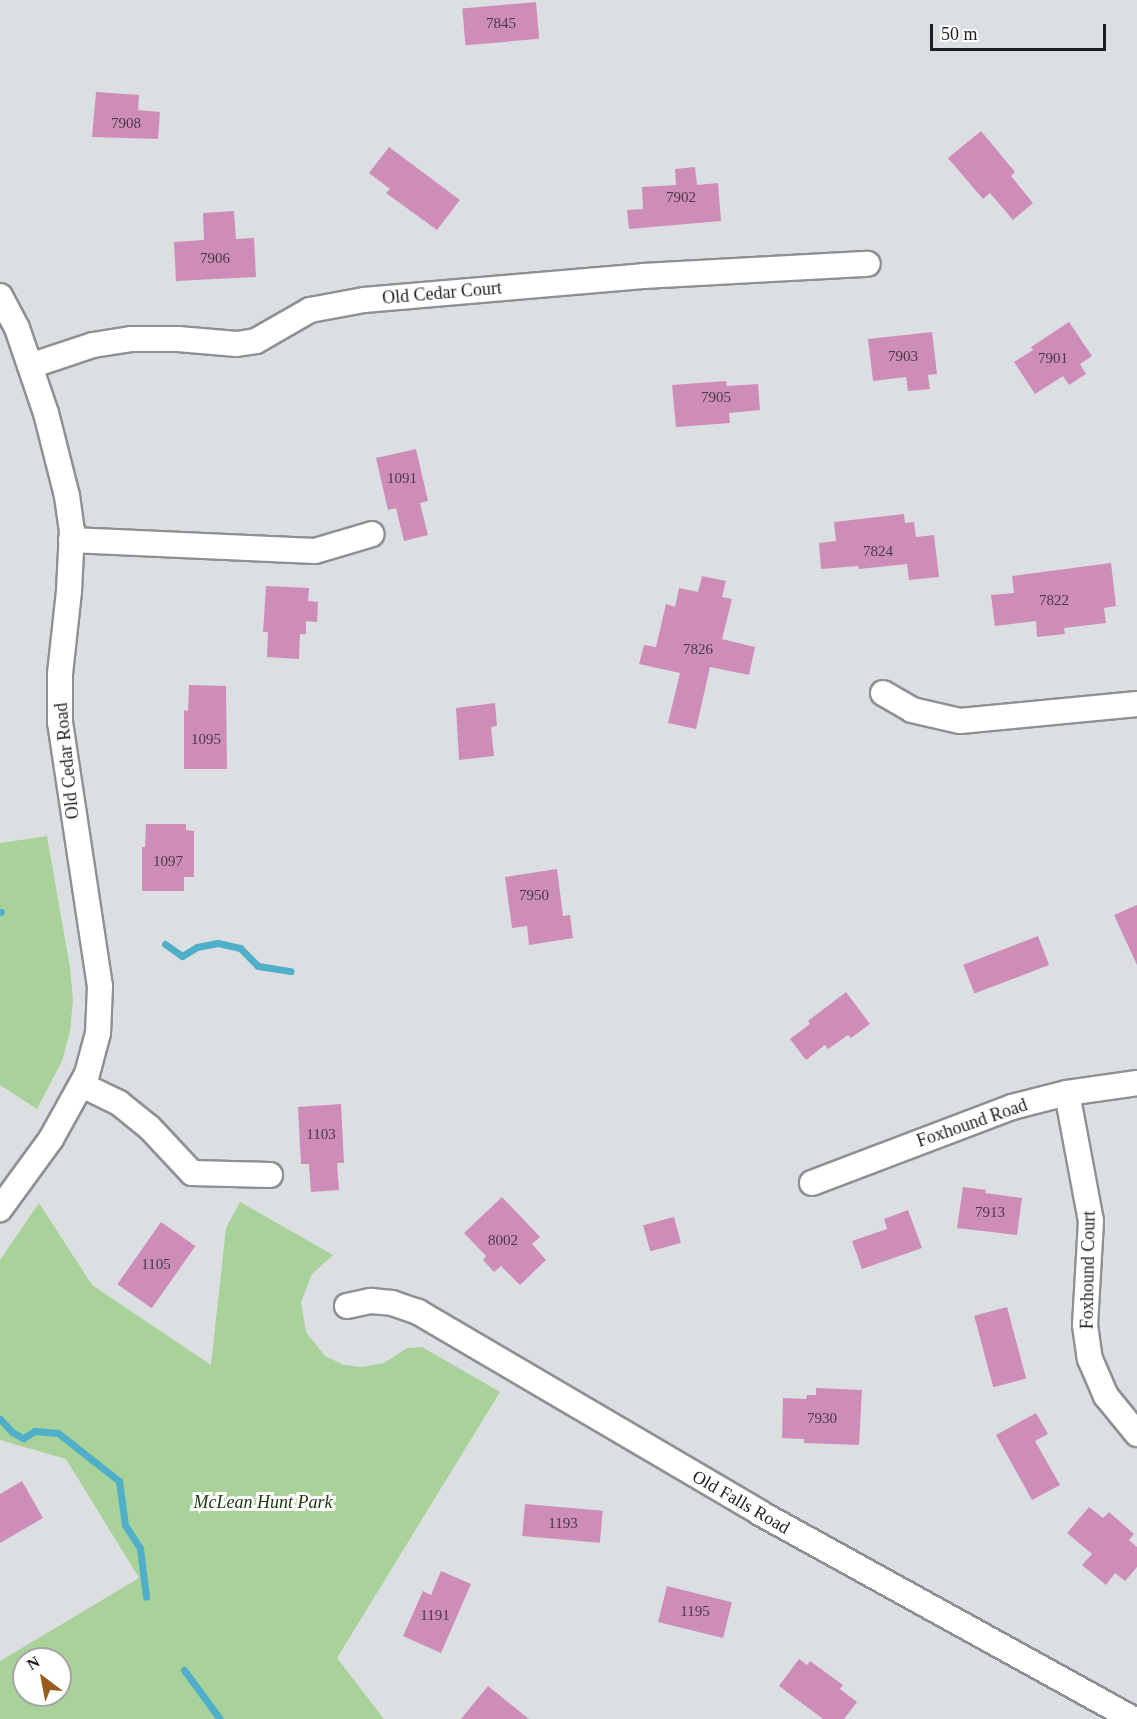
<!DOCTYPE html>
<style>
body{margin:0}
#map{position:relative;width:1137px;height:1719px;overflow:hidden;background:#dcdfe1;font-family:Georgia,serif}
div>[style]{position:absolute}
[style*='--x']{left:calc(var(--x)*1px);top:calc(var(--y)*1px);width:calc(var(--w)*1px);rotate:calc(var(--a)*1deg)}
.green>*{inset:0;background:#a9d29a}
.stream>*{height:7px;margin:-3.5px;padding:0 3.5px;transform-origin:3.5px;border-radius:3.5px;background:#4fafc9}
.building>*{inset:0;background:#ce8db8;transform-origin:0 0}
.roads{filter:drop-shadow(2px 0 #8e9193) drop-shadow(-2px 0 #8e9193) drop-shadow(0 2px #8e9193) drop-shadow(0 -2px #8e9193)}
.minor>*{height:24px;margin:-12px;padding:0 12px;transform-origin:12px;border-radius:12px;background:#fff}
span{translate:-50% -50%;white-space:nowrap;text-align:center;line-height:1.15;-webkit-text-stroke:6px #fff;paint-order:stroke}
.number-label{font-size:15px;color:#493a45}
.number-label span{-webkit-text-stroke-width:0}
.street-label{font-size:18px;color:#1d1e1f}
.park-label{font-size:18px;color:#1b380d;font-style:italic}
.north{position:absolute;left:12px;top:1647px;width:60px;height:60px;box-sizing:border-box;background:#fff;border:2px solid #a5a5a5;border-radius:50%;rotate:328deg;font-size:16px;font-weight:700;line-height:24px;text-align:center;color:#1d1e1f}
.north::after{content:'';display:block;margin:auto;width:21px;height:27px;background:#985c1e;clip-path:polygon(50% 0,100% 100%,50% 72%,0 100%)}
.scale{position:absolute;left:930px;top:24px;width:176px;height:27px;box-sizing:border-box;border:3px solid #1d1e1f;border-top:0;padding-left:8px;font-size:18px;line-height:21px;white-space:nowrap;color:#1d1e1f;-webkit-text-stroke:4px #fff;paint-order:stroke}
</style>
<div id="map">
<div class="green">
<div style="clip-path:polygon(47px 836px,70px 968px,73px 999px,70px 1031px,62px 1061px,37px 1109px,0 1085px,0 843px)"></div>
<div style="clip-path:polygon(evenodd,240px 1202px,333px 1255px,312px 1274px,301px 1302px,306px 1332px,325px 1356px,344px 1365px,362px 1367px,384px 1363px,407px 1348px,422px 1347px,500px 1392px,337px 1658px,384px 1719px,0 1719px,0 1661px,139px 1578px,66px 1459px,0 1440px,0 1260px,39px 1203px,92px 1285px,211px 1365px,226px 1228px,240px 1202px,24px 1659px,60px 1659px,60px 1695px,24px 1695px,24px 1659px)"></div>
</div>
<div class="stream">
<div style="--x:0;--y:912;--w:1;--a:0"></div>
<div style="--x:165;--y:944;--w:21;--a:35"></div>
<div style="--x:182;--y:956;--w:17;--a:-31"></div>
<div style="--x:197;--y:947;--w:21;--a:-11"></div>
<div style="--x:218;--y:943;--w:23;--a:13"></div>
<div style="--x:240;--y:948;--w:25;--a:45"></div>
<div style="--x:258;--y:966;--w:33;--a:9"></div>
<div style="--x:0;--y:1419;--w:18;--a:47"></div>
<div style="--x:12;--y:1432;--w:13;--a:29"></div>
<div style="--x:23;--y:1438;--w:14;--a:-30"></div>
<div style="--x:35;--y:1431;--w:23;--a:5"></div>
<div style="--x:58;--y:1433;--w:78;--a:38.2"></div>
<div style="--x:119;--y:1481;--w:44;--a:82.2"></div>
<div style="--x:125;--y:1525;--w:27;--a:57"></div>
<div style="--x:140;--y:1548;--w:49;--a:83"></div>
<div style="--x:184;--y:1670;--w:61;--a:53.7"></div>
</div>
<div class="building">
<div style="left:536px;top:2px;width:37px;height:74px;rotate:85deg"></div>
<div style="clip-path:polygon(96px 92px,139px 95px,138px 110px,160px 112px,158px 139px,92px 137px)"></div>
<div style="clip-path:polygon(981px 131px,1015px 172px,1011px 176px,1033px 203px,1013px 220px,990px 193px,983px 199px,948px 158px)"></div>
<div style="clip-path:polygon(389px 147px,460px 200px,437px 230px,386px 193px,390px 189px,369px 173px)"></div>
<div style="clip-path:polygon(695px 167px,697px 185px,718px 183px,721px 221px,629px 229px,627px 210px,643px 209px,642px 187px,676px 185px,675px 169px)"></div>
<div style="clip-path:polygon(234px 211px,236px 239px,254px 238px,256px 277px,176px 281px,174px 242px,204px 240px,203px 213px)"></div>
<div style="clip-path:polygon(1069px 322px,1092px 356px,1080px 364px,1086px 374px,1069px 385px,1063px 376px,1035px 394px,1014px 362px,1033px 350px,1031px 347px)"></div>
<div style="clip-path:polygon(932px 332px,937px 374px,928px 375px,930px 389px,908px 391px,906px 377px,873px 381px,868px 339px)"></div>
<div style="clip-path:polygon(726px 381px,727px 386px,758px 384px,760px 410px,729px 413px,730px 423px,676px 427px,672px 385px)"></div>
<div style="clip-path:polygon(416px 449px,428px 501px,420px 503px,428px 535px,404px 541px,396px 508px,388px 510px,376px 458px)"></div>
<div style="clip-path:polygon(904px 514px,905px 523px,914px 522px,916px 537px,934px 535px,939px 577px,909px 580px,907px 564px,859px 569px,858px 566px,821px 569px,819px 543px,836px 541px,834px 522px)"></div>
<div style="clip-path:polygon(1111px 563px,1116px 606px,1104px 608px,1106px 623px,1064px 628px,1065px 634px,1037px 637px,1036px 621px,995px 626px,991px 595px,1014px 593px,1012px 576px)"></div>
<div style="clip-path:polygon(702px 576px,726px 581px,722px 597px,732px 599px,722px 639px,755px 647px,749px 675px,710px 667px,696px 729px,668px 723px,680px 673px,639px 664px,644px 645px,656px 647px,666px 604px,675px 607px,679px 588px,698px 592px)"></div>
<div style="clip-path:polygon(266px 586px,309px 588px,308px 601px,318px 602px,317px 622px,306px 621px,306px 634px,300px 634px,299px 659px,267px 657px,268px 632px,263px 632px)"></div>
<div style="clip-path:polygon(189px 685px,226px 686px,227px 769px,184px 769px,184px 710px,188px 711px)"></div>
<div style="clip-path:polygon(495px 703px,497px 726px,491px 727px,494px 756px,459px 760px,456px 708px)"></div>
<div style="clip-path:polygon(146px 824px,186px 824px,186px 830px,194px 831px,194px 877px,184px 877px,184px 891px,142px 891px,142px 847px,145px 847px)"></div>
<div style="clip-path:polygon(557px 869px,563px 916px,570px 915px,573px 938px,529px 945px,527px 926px,512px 928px,505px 877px)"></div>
<div style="clip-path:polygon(1137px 905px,1137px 965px,1114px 915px)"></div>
<div style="left:1038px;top:936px;width:31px;height:80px;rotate:69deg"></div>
<div style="clip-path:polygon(846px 992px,870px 1024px,851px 1038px,848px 1035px,828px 1049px,825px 1045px,806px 1060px,790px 1039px,810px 1024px,808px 1021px)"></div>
<div style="clip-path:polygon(341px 1104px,344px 1163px,337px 1163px,339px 1190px,311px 1192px,309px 1164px,301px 1164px,298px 1107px)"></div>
<div style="clip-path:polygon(963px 1187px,986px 1190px,985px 1193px,1022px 1198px,1017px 1235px,957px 1228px)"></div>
<div style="clip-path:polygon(502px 1197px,540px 1237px,532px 1244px,546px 1260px,520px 1285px,501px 1266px,494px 1272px,483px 1260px,486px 1256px,464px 1233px)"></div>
<div style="clip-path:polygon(908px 1210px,922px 1248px,862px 1269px,852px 1241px,887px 1229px,884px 1219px)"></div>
<div style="left:674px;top:1217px;width:27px;height:32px;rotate:75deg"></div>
<div style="left:161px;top:1222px;width:42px;height:76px;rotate:35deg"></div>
<div style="left:1007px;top:1307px;width:74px;height:34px;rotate:75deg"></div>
<div style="clip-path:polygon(816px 1388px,862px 1390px,859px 1445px,804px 1443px,804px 1439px,782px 1438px,783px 1398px,806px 1399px,807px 1395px,816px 1395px)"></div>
<div style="clip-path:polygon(1036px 1413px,1048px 1434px,1035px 1441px,1060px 1485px,1032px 1500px,996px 1435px)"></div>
<div style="clip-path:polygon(22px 1481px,43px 1518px,0 1543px,0 1494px)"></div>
<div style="left:525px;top:1504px;width:78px;height:32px;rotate:5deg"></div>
<div style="clip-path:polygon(1089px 1507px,1103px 1518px,1109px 1512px,1134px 1534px,1129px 1540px,1137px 1547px,1137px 1567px,1125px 1581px,1115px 1573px,1106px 1585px,1082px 1565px,1092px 1554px,1067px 1533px)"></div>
<div style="clip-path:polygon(441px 1571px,471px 1584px,441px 1653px,403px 1636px,423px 1591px,431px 1595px)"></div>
<div style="left:667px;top:1586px;width:67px;height:37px;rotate:14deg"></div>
<div style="clip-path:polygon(799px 1659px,807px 1665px,810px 1661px,843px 1685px,840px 1689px,857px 1702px,844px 1719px,823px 1719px,779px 1686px)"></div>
<div style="clip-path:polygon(488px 1686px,529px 1719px,461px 1719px)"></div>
</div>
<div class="roads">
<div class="minor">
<div style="--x:0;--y:296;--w:36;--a:62"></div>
<div style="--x:17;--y:328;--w:90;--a:71.2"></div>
<div style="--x:46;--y:413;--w:86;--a:75.8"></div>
<div style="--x:67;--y:496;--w:34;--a:82"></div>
<div style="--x:72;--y:530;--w:61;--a:92.8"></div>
<div style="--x:69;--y:591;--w:83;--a:96.2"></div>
<div style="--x:60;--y:674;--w:48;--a:90"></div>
<div style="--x:60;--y:722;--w:267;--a:81.4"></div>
<div style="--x:100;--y:986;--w:47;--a:92.4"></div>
<div style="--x:98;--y:1033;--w:42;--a:105"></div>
<div style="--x:87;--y:1074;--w:74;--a:119"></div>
<div style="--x:51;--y:1139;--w:87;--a:126.1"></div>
<div style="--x:30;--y:366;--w:66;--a:-18.4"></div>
<div style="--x:93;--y:345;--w:38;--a:-9"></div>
<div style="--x:131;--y:339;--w:47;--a:0"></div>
<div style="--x:178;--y:339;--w:59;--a:4.8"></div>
<div style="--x:237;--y:344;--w:19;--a:-9"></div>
<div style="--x:256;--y:341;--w:62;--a:-29.9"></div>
<div style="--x:310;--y:310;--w:55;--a:-10.5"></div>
<div style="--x:364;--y:300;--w:280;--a:-4.9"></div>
<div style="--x:643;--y:276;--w:225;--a:-3.1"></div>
<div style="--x:71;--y:540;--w:244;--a:2.6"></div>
<div style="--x:315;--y:551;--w:59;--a:-16.6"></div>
<div style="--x:883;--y:693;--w:34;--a:30"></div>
<div style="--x:912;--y:710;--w:49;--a:12.9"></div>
<div style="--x:960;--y:721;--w:178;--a:-5.5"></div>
<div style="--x:82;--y:1085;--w:41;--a:25.9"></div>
<div style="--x:119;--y:1103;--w:38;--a:39"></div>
<div style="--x:149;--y:1127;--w:63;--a:46.9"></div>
<div style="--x:192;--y:1173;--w:78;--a:1.5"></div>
<div style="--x:1067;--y:1093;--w:130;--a:79.4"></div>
<div style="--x:1091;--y:1221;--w:104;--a:93.3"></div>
<div style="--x:1085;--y:1325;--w:34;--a:82"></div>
<div style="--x:1090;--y:1359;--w:40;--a:66.6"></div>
<div style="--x:1106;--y:1396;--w:49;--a:50.8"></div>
<div style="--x:812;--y:1183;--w:214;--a:-20.8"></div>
<div style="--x:1012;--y:1107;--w:57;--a:-14.3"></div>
<div style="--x:1067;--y:1093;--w:71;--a:-8.1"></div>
<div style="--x:347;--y:1306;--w:25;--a:-12"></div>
<div style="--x:371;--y:1301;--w:21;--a:5"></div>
<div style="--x:392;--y:1303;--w:28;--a:19"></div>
<div style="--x:418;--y:1312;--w:397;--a:30.4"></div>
<div style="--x:760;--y:1513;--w:426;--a:28.9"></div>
</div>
</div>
<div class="number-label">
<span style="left:501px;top:24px">7845</span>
<span style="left:126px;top:124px">7908</span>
<span style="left:681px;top:198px">7902</span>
<span style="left:215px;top:259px">7906</span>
<span style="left:903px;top:357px">7903</span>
<span style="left:1053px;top:359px">7901</span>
<span style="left:716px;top:398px">7905</span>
<span style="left:402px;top:479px">1091</span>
<span style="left:878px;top:552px">7824</span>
<span style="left:1054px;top:601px">7822</span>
<span style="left:698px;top:650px">7826</span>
<span style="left:206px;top:740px">1095</span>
<span style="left:168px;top:862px">1097</span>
<span style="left:534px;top:896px">7950</span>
<span style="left:321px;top:1135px">1103</span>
<span style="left:990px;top:1213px">7913</span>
<span style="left:503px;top:1241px">8002</span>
<span style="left:156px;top:1265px">1105</span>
<span style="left:822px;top:1419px">7930</span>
<span style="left:563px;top:1524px">1193</span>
<span style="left:695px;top:1612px">1195</span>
<span style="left:435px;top:1616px">1191</span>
</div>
<div class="street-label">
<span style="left:442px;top:293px;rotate:-5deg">Old Cedar Court</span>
<span style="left:67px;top:761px;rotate:-96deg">Old Cedar Road</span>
<span style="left:972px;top:1123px;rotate:-19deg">Foxhound Road</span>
<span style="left:1088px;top:1270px;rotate:-89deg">Foxhound Court</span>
<span style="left:741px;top:1502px;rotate:30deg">Old Falls Road</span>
</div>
<div class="park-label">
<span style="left:263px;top:1502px">McLean Hunt Park</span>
</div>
<div class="north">N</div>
<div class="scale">50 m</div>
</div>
